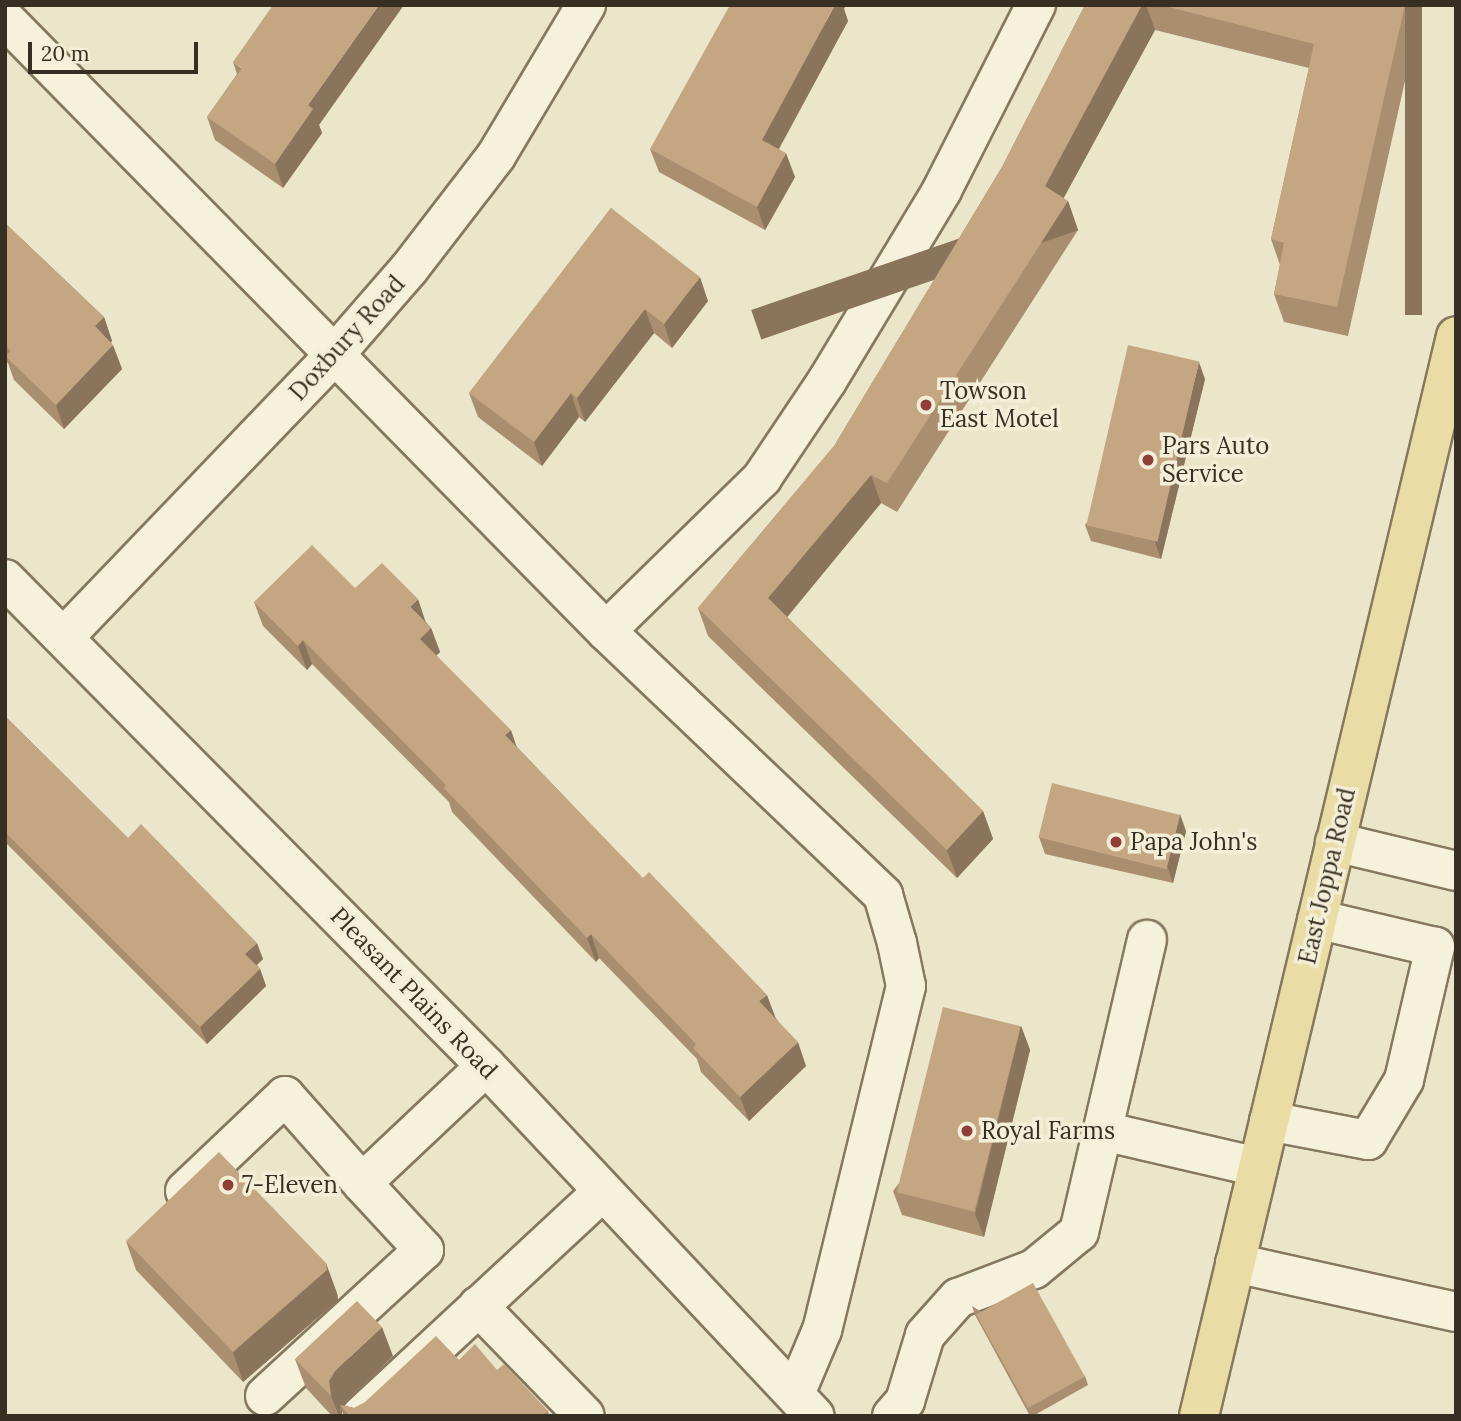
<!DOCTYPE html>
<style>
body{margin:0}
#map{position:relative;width:1461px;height:1421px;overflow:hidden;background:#ebe5c9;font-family:Lora,serif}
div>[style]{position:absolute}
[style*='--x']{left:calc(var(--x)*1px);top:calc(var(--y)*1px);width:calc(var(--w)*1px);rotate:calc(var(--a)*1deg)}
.roads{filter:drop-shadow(2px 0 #85785f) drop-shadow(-2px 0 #85785f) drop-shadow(0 2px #85785f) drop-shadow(0 -2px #85785f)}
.minor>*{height:38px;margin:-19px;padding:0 19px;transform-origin:19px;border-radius:19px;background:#f6f1db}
.major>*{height:38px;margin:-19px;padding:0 19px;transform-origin:19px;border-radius:19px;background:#eadca5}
.wall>*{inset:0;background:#a98f70}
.shaded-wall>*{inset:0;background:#8a745b;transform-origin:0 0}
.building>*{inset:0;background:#c5a682;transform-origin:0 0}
.dots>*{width:19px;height:19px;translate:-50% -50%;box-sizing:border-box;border:4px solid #f3eed8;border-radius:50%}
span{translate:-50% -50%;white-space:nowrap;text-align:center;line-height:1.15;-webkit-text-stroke:7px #f3eed8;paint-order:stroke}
.street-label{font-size:24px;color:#372f21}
.poi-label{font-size:24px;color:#372f21}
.left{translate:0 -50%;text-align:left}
.frame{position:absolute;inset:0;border:7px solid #372f21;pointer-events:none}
.scale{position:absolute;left:28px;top:42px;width:170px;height:32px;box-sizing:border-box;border:4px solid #372f21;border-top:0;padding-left:9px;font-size:21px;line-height:24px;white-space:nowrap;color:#372f21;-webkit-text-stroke:5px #f3eed8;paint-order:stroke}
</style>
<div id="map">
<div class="roads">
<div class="minor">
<div style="--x:5;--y:19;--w:858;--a:45.52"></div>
<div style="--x:606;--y:631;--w:219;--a:-44.4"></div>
<div style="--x:762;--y:478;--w:117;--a:-56.2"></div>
<div style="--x:827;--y:381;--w:223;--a:-58.9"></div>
<div style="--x:942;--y:190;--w:208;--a:-63.1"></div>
<div style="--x:5;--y:579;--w:684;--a:45.36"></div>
<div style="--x:486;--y:1066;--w:480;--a:46.8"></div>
<div style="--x:606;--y:631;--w:383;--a:43.6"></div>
<div style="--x:883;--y:895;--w:50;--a:73.7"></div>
<div style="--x:897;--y:943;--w:44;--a:78.2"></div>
<div style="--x:906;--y:986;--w:354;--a:103.7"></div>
<div style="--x:822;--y:1330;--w:69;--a:112.9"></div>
<div style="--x:64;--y:637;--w:392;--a:-46.2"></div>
<div style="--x:335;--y:354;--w:113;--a:-49"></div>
<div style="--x:409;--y:269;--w:143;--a:-52.4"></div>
<div style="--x:496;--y:156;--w:176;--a:-59.2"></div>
<div style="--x:1335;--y:842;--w:124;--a:13.5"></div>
<div style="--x:1269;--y:1121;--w:101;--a:10.9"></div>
<div style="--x:1368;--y:1140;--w:70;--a:-59"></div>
<div style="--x:1404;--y:1080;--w:137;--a:-76.9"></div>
<div style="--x:1435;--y:947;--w:121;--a:-166.7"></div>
<div style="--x:1103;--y:1131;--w:159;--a:13.1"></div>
<div style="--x:185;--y:1191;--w:138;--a:-43.5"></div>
<div style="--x:285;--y:1096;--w:116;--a:48.5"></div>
<div style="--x:1235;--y:1263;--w:226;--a:12.5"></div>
<div style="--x:478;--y:1306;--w:153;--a:45.8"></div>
<div style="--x:265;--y:1396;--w:216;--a:-42.6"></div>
<div style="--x:424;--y:1250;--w:91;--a:-132.8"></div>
<div style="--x:362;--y:1183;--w:170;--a:-43.3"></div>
<div style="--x:361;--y:1416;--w:330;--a:-42.9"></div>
<div style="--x:892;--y:1416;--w:20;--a:-49"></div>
<div style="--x:905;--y:1401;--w:69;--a:-73.1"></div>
<div style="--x:925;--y:1335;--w:50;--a:-48.3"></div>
<div style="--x:958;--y:1298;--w:81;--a:-20.9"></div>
<div style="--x:1034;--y:1269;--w:58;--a:-39.4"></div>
<div style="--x:1079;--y:1232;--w:300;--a:-76.9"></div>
</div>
<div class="major">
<div style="--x:1199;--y:1416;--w:1110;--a:-76.61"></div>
</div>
</div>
<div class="wall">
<div style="clip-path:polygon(1085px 5px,1422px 5px,1348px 336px,1284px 322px,1274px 294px,1280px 265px,1271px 239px,1309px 68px,1155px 30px,1063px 199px,1068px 201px,1078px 230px,897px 512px,881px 503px,787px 617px,983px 811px,993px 839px,957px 878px,708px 636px,698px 608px,834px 446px,1002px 167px)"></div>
<div style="clip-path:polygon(844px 9px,848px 21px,779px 149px,795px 177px,765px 230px,659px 172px,650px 149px)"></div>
<div style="clip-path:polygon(233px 62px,319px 125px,322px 133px,283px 188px,215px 140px,207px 117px,237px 74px)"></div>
<div style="clip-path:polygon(611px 208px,708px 301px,672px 348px,654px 333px,585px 422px,579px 417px,542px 466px,478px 417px,469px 393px)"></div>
<div style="clip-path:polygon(5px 223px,104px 317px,112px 341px,111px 342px,122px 369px,64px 429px,14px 380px,8px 363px,5px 361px)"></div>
<div style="clip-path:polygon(1205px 379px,1161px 559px,1091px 541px,1085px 525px)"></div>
<div style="clip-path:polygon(355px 588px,426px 622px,431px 628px,440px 652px,436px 655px,517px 747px,776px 1018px,806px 1066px,749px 1121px,701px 1072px,697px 1059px,599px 958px,596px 962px,452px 812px,449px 802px,312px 664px,307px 670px,263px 626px,254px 602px)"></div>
<div style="clip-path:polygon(5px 716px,128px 838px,263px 959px,257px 965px,260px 969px,266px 986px,207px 1044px,5px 842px)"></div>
<div style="clip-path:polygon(1186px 831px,1173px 883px,1045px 854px,1039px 837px)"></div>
<div style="clip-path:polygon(1021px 1026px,1030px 1050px,984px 1237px,902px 1215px,893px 1191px)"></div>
<div style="clip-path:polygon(126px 1241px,337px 1293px,338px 1300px,243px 1382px,136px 1270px)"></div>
<div style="clip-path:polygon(972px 1306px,1085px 1376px,1088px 1385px,1033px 1416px,1030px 1416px,975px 1315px)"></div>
<div style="clip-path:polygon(393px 1356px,346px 1401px,343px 1405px,354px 1408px,459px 1360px,497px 1370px,548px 1411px,549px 1416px,344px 1416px,341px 1408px,340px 1410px,341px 1416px,332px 1416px,306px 1388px,295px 1359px)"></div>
</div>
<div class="shaded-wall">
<div style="clip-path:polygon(379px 5px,404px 5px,319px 125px,322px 133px,283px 188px,275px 164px,308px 105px)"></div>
<div style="clip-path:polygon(835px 5px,846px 5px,844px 9px,848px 21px,771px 163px,762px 140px)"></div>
<div style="clip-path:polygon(1142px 5px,1146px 5px,1155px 30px,1055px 214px,1045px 186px)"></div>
<div style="left:1405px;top:5px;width:17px;height:310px"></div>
<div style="clip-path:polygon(786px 153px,795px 177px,765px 230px,757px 207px)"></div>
<div style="left:1068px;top:201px;width:31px;height:335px;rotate:71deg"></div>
<div style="clip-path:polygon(700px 277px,708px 301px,672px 348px,664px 324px)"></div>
<div style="clip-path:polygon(645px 309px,654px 333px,585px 422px,577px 398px)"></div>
<div style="clip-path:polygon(104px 317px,112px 341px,103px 350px,95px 326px)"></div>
<div style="clip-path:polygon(113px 345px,122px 369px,64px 429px,56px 405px)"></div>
<div style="clip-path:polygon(1199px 362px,1205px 379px,1161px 559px,1155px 542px)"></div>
<div style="clip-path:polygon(571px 393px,579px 417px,542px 466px,534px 442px)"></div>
<div style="clip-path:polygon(871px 475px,881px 503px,779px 627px,768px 598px)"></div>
<div style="clip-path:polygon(418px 599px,426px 623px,410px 607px)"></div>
<div style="clip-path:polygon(431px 628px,440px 652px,429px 663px,420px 639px)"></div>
<div style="clip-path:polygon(303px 640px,312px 664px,307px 670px,298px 646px)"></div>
<div style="clip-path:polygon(511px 730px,519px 754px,505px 735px)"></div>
<div style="clip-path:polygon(983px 811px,993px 839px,957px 878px,947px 850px)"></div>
<div style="clip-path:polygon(1180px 814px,1186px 831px,1173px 883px,1167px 866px)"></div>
<div style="clip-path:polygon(591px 934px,599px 958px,596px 962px,587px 938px)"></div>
<div style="clip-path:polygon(257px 943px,263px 959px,251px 970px,245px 954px)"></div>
<div style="clip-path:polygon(260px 969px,266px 986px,207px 1044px,200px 1027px)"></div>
<div style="clip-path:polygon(767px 995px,776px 1019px,759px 1001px)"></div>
<div style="clip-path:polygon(1021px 1026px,1030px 1050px,984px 1237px,975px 1214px)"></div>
<div style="clip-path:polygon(798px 1042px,806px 1066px,749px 1121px,740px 1097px)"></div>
<div style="clip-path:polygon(326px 1263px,337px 1293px,338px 1300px,243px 1382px,233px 1352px)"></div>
<div style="clip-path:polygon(382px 1327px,393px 1356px,346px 1401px,342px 1407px,340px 1405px,341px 1408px,340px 1410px,341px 1416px,339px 1416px,331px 1396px,329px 1381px,335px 1371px)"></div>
</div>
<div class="building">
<div style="clip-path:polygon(273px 5px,379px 5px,308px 105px,313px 109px,275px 164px,207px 117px,242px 68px,233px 62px)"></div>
<div style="clip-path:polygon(730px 5px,835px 5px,762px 140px,786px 153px,757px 207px,650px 149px)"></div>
<div style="clip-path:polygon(1085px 5px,1142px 5px,1045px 186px,1068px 201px,887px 483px,871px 475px,768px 598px,983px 811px,947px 850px,698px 608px,834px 446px,1002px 167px)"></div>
<div style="clip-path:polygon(1161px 5px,1405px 5px,1337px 307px,1274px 294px,1284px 243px,1271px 239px,1314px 44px)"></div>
<div style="clip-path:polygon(611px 208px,700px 277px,664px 324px,645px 309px,577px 398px,571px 393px,534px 442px,469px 393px)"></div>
<div style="clip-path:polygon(5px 223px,104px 317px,95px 326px,113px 345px,56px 405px,5px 356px,11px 351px,5px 345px)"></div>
<div style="left:1128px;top:345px;width:73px;height:185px;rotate:13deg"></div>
<div style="clip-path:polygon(312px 545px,355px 588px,382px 563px,418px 599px,410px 607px,431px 628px,420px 639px,511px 730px,505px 735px,643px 878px,649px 872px,767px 995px,759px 1001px,798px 1042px,740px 1097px,693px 1048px,696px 1044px,591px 934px,587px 938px,444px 788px,446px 785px,303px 640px,298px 646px,254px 602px)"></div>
<div style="clip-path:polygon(5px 716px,128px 838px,141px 824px,257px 943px,245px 954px,260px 969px,200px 1027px,5px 832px)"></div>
<div style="left:1052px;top:783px;width:132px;height:56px;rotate:14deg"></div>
<div style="left:943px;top:1007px;width:80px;height:191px;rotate:14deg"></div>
<div style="clip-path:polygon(219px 1152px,326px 1263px,327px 1270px,233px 1352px,126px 1241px)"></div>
<div style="left:1033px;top:1283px;width:107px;height:65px;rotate:61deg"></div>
<div style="clip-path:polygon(357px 1301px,382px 1327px,335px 1371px,329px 1381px,331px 1396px,295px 1359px)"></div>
<div style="clip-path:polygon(436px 1336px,459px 1360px,475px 1344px,497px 1370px,504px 1364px,548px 1411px,542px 1416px,350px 1416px,340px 1405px,354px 1408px,365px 1402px)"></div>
</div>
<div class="dots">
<div style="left:926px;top:405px;background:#8f3f35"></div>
<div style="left:1148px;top:460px;background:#8f3f35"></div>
<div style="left:1116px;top:842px;background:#8f3f35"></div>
<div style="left:967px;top:1131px;background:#8f3f35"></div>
<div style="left:228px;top:1185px;background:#8f3f35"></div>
</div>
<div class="street-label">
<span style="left:347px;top:338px;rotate:-48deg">Doxbury Road</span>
<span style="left:1327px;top:876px;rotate:-77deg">East Joppa Road</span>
<span style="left:414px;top:993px;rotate:46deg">Pleasant Plains Road</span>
</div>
<div class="poi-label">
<span class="left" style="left:940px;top:405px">Towson<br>East Motel</span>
<span class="left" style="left:1162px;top:460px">Pars Auto<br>Service</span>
<span class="left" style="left:1130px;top:842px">Papa John's</span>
<span class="left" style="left:981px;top:1131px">Royal Farms</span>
<span class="left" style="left:242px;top:1185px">7-Eleven</span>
</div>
<div class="frame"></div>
<div class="scale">20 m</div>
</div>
